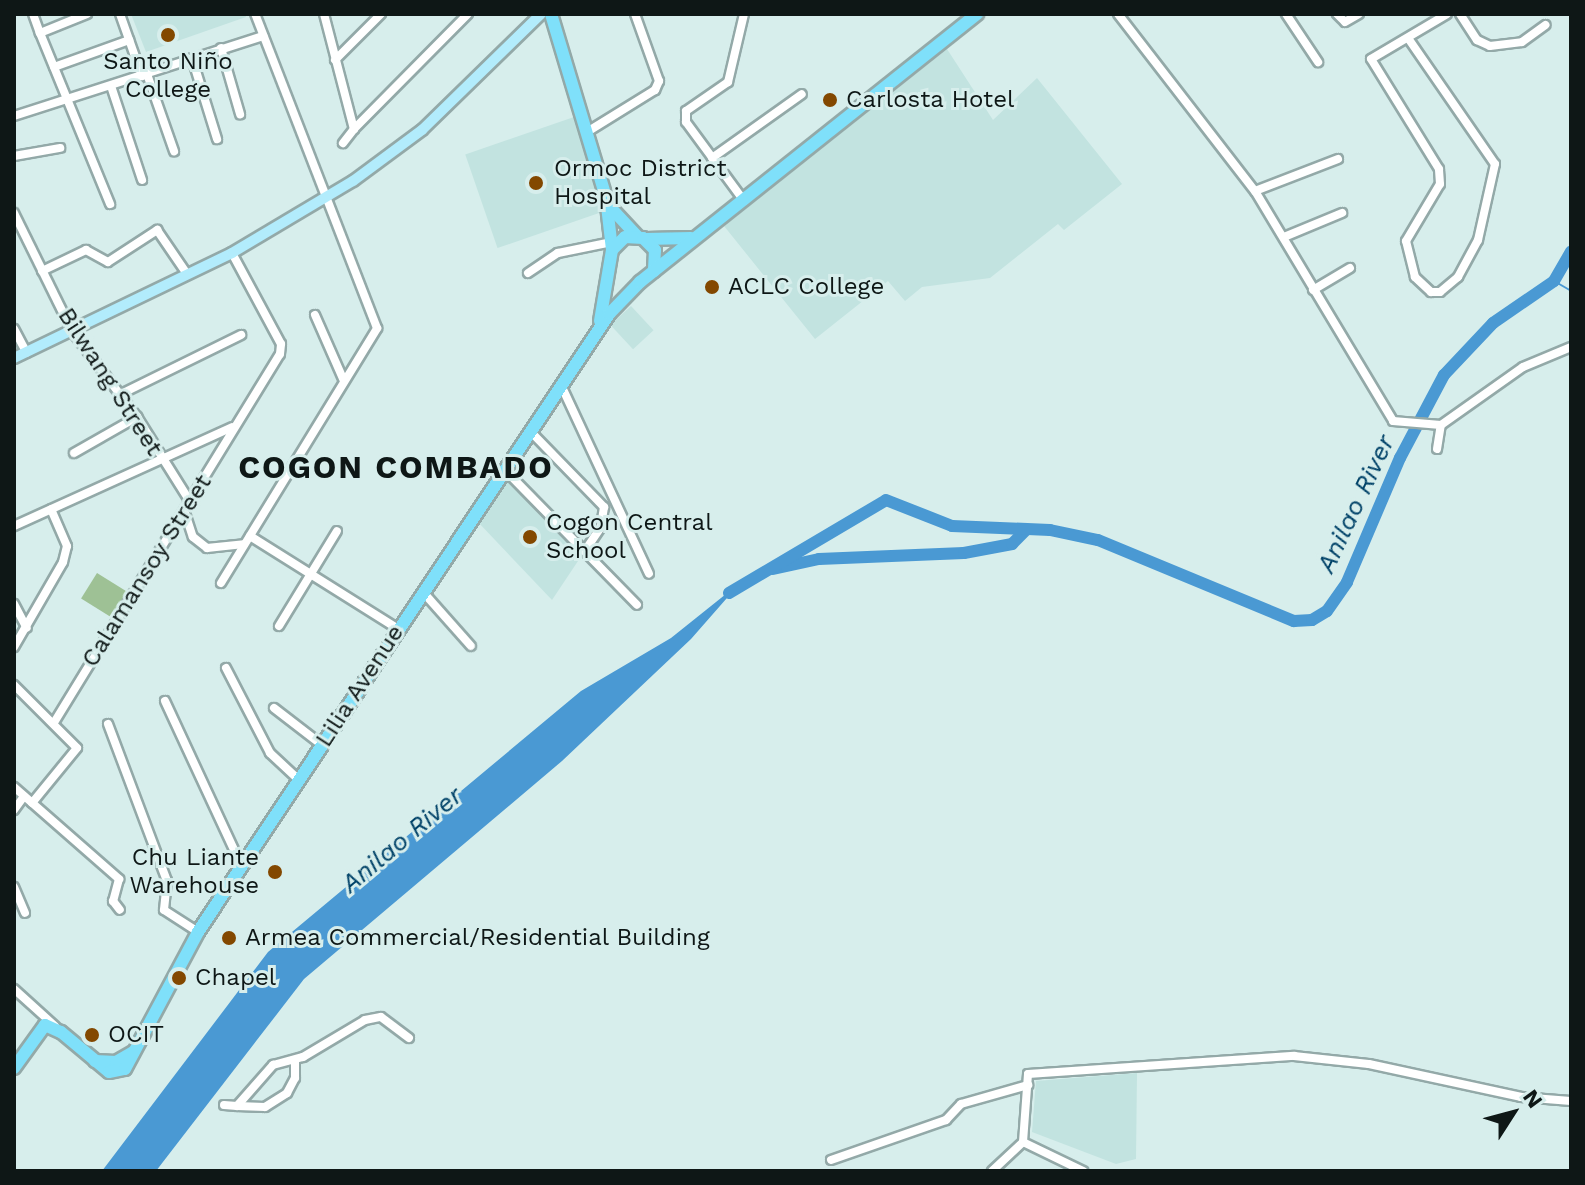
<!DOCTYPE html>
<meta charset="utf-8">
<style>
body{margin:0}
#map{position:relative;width:1585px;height:1185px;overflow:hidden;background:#d7eeec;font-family:"Work Sans",sans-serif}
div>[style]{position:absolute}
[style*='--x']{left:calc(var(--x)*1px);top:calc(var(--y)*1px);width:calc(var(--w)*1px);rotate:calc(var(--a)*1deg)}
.built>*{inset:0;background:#c2e3e0;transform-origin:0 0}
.green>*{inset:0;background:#9ec195;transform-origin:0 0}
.water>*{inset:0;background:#4a99d3}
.stream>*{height:2px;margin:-1px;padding:0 1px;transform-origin:1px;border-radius:1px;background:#4a99d3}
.river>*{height:12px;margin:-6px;padding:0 6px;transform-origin:6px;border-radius:6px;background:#4a99d3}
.roads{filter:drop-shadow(2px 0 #93a9a8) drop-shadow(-2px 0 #93a9a8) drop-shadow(0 2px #93a9a8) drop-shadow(0 -2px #93a9a8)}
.minor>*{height:8px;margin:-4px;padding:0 4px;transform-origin:4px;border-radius:4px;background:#fff}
.major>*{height:10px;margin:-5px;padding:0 5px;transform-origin:5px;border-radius:5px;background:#b2ecfc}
.highway>*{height:12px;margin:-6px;padding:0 6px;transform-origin:6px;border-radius:6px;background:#7fe0fa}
.dots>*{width:22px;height:22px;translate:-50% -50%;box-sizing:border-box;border:4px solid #d7eeec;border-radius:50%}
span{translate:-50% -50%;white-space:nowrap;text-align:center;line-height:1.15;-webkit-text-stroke:6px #d7eeec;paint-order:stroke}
.poi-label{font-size:24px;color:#0e1716}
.left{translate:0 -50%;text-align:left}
.right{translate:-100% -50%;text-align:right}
.street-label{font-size:24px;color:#0e1716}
.water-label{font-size:26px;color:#004268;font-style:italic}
.district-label{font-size:32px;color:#0e1716;font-weight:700;letter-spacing:2px}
.frame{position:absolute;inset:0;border:16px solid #0e1716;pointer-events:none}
.north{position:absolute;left:1473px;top:1073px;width:80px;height:80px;-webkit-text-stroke:6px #d7eeec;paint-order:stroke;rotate:54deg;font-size:22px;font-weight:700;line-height:32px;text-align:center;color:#0e1716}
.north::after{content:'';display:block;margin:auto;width:28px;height:36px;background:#0e1716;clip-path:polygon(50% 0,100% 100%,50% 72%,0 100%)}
</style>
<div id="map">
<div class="built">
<div style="clip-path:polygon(131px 14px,245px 14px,246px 17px,146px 52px)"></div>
<div style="clip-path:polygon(947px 49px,993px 120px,1037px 78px,1122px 184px,1064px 230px,1058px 224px,990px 278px,922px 287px,905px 301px,888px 281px,815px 339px,724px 226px)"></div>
<div style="left:574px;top:117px;width:99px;height:115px;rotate:71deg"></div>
<div style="left:631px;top:306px;width:33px;height:28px;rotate:47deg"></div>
<div style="clip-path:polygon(508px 476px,584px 552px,552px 600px,477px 521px)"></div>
<div style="clip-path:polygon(1137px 1073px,1136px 1159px,1116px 1164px,1032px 1132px,1036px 1081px)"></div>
</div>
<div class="green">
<div style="left:97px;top:573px;width:36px;height:30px;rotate:32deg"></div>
</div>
<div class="water">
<div style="clip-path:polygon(741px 582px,691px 639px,562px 761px,304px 979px,156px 1171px,102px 1171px,268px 952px,581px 691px,671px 638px)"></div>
</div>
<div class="stream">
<div style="--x:1554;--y:281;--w:20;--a:30"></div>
</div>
<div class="river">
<div style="--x:773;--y:569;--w:47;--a:-12.3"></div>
<div style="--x:819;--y:559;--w:145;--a:-2.4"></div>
<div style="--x:964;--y:553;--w:49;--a:-10.6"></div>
<div style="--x:1012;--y:544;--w:20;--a:-45"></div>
<div style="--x:729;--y:593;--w:182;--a:-30.6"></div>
<div style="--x:886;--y:500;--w:71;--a:21.5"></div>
<div style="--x:952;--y:526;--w:98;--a:2.3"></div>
<div style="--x:1050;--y:530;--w:49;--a:11.8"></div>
<div style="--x:1098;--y:540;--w:212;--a:22.5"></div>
<div style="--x:1294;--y:621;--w:18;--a:-3"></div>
<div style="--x:1312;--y:620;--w:17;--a:-31"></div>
<div style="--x:1327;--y:611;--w:35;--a:-55"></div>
<div style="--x:1347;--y:582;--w:135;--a:-66.9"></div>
<div style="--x:1400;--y:458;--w:94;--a:-62.1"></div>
<div style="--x:1444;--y:375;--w:71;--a:-46.7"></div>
<div style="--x:1493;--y:323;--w:74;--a:-34.5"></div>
<div style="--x:1554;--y:281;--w:34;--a:-60"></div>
</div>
<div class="roads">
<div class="minor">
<div style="--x:33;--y:14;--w:20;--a:70"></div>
<div style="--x:87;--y:14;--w:51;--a:158"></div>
<div style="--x:40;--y:33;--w:185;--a:67.7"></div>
<div style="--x:120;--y:14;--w:66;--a:70.5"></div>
<div style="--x:324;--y:14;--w:119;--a:75.4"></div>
<div style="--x:354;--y:129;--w:18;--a:128"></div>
<div style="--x:744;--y:14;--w:70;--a:103.2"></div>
<div style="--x:728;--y:82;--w:51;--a:145.4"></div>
<div style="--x:686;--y:111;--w:11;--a:90"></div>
<div style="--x:686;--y:122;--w:98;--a:53.7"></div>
<div style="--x:1118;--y:14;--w:224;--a:52.3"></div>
<div style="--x:1255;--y:191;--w:268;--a:59"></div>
<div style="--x:1393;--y:421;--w:48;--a:4.8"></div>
<div style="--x:1441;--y:425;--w:100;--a:-35.3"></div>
<div style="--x:1523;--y:367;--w:52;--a:-22.6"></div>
<div style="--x:1286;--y:14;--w:58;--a:56.3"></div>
<div style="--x:1337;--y:14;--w:11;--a:45"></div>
<div style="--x:1345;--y:22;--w:16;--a:-30"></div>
<div style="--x:1460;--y:14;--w:31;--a:57"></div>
<div style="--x:1477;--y:40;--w:14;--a:25"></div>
<div style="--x:1490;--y:46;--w:32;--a:-7"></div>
<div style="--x:1522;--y:42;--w:29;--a:-36"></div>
<div style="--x:1408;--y:38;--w:153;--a:55.4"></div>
<div style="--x:1495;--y:164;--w:78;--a:102.6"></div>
<div style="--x:1478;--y:240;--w:42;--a:118.4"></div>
<div style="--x:1458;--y:277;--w:23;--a:140"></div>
<div style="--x:1440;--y:292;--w:9;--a:180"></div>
<div style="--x:1431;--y:292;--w:22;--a:-137"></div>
<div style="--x:1415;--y:277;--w:37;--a:-104"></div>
<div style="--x:1406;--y:241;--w:66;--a:-59.2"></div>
<div style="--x:1440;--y:184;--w:15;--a:-94"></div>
<div style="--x:1439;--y:169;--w:129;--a:-121.7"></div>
<div style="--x:1371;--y:59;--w:88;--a:-30.6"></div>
<div style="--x:221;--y:48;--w:69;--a:73.9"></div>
<div style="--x:192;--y:58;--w:85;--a:72.8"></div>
<div style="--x:335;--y:60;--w:65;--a:-45"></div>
<div style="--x:54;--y:67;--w:80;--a:-19.8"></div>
<div style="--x:147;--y:74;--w:82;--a:70.7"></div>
<div style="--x:111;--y:86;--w:99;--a:71.7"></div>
<div style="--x:14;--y:116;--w:262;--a:-17.8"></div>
<div style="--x:354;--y:129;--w:162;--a:-45.3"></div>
<div style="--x:587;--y:132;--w:80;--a:-31.7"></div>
<div style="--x:655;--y:90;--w:10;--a:-66"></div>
<div style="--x:659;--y:81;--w:71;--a:-109.7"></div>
<div style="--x:14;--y:156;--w:47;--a:-9.9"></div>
<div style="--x:712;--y:158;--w:110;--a:-35.4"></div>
<div style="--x:1255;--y:191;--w:89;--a:-21.1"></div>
<div style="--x:14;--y:213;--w:131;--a:63.8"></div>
<div style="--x:72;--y:331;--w:108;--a:52.9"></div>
<div style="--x:137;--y:417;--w:102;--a:57.9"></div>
<div style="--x:1284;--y:237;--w:63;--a:-22.5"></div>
<div style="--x:42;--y:271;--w:49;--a:-25.5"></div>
<div style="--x:86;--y:250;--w:25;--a:29"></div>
<div style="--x:108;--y:262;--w:59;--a:-33.1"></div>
<div style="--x:157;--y:230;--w:53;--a:55.7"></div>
<div style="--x:528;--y:273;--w:36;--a:-34"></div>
<div style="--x:558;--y:253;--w:55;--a:-11.5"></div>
<div style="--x:1313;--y:290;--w:43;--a:-30.7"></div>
<div style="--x:315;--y:315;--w:72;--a:66.3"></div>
<div style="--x:14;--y:329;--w:27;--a:62"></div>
<div style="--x:561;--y:385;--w:208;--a:65"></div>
<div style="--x:121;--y:394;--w:134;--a:-26.2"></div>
<div style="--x:531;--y:432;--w:105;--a:45.8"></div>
<div style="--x:604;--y:507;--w:20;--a:99"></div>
<div style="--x:601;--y:527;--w:29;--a:124"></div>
<div style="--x:1437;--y:449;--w:24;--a:-81"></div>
<div style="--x:74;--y:453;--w:73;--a:-29.7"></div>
<div style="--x:504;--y:469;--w:190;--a:45.6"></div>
<div style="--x:185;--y:513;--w:25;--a:72"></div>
<div style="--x:193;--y:537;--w:18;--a:38"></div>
<div style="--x:207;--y:548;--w:37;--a:-6"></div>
<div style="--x:14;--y:526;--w:239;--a:-24.4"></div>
<div style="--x:250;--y:536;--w:175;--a:32.1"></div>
<div style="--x:221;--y:583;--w:299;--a:-58.5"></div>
<div style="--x:377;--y:328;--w:337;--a:-111.2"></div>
<div style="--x:423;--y:592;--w:72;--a:48.4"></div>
<div style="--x:14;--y:604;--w:27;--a:62"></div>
<div style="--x:279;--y:626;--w:111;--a:-58.6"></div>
<div style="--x:14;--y:647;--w:98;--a:-60"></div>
<div style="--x:63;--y:562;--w:16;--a:-76"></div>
<div style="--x:67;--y:546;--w:40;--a:-113.4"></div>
<div style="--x:226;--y:668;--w:96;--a:62.6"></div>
<div style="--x:270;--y:753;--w:40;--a:43"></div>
<div style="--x:14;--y:685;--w:89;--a:45"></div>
<div style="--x:77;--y:748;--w:71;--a:129.3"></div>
<div style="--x:165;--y:701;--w:183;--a:65.1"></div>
<div style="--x:274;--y:708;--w:61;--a:37.6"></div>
<div style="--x:55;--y:721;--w:430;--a:-58.5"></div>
<div style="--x:280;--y:354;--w:10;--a:-84"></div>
<div style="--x:281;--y:344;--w:103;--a:-118.3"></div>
<div style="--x:108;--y:724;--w:168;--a:69.4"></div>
<div style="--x:167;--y:881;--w:29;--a:96"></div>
<div style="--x:164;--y:910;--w:40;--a:32.9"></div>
<div style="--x:14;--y:787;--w:140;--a:41.2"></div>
<div style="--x:119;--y:879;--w:23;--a:105"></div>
<div style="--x:113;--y:901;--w:11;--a:52"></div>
<div style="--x:14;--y:810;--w:17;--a:-54"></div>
<div style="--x:14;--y:887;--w:28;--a:67"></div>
<div style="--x:14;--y:989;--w:55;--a:42.1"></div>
<div style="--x:224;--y:1105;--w:13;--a:4"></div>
<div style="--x:237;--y:1106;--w:55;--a:-48.7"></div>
<div style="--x:273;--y:1065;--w:31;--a:-15"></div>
<div style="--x:303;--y:1057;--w:72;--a:-30.8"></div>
<div style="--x:365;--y:1020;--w:16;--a:-11"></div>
<div style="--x:381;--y:1017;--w:35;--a:37"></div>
<div style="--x:237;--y:1106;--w:28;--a:2"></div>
<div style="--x:265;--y:1107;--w:26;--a:-32"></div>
<div style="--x:287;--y:1093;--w:17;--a:-62"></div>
<div style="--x:295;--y:1078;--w:17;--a:-90"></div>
<div style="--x:1023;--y:1142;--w:67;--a:25.8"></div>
<div style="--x:831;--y:1160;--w:122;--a:-19.2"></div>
<div style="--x:946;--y:1120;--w:22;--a:-47"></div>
<div style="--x:961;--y:1104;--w:70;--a:-15.8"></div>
<div style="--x:992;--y:1171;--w:42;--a:-43.1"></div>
<div style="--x:1023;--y:1142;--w:68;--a:-85.8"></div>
<div style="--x:1028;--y:1074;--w:267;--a:-3.9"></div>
<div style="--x:1294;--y:1056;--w:75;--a:6.1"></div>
<div style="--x:1369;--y:1064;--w:156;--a:12.2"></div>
<div style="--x:1521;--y:1097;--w:50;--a:4.6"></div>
</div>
<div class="major">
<div style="--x:14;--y:358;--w:242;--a:-25.7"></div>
<div style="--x:232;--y:253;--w:141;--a:-30.8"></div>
<div style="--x:353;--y:181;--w:86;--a:-36.5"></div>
<div style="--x:422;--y:130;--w:166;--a:-44.3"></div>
</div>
<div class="highway">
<div style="--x:551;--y:14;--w:191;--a:73.3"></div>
<div style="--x:606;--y:197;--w:53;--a:83.5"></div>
<div style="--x:612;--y:250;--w:72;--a:99.6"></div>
<div style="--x:610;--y:207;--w:40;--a:47"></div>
<div style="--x:646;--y:239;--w:45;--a:-1.3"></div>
<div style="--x:612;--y:250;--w:18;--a:-45"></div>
<div style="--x:625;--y:237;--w:18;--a:3"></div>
<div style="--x:643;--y:238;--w:17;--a:45"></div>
<div style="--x:655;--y:250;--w:21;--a:93"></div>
<div style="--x:95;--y:1061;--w:21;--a:3"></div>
<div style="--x:116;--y:1062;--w:20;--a:-30"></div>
<div style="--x:14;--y:1068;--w:53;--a:-54.2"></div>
<div style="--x:45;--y:1025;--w:17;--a:24"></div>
<div style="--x:61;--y:1032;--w:62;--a:39.8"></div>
<div style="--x:109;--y:1072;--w:16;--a:-11"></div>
<div style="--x:125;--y:1069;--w:155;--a:-61.9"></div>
<div style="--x:198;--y:932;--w:742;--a:-56.37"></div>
<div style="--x:609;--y:314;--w:45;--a:-45.9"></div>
<div style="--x:640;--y:282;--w:431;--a:-38.5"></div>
</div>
</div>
<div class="dots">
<div style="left:168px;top:35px;background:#834800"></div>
<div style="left:830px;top:100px;background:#834800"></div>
<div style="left:536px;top:183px;background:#834800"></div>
<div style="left:712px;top:287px;background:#834800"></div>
<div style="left:530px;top:537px;background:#834800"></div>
<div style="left:275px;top:872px;background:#834800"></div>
<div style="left:229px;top:938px;background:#834800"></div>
<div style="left:179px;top:978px;background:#834800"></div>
<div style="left:92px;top:1035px;background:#834800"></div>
</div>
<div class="poi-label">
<span style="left:168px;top:76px">Santo Niño<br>College</span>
<span class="left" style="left:846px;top:100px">Carlosta Hotel</span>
<span class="left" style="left:554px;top:183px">Ormoc District<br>Hospital</span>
<span class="left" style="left:728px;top:287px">ACLC College</span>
<span class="left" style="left:546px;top:537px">Cogon Central<br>School</span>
<span class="right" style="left:259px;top:872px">Chu Liante<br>Warehouse</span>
<span class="left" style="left:245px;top:938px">Armea Commercial/Residential Building</span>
<span class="left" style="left:195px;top:978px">Chapel</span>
<span class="left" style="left:108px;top:1035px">OCIT</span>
</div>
<div class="street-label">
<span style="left:110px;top:382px;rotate:57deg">Bilwang Street</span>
<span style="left:147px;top:571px;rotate:-58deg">Calamansoy Street</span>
<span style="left:360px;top:686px;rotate:-57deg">Lilia Avenue</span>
</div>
<div class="water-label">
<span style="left:1356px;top:504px;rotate:-65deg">Anilao River</span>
<span style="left:402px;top:840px;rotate:-40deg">Anilao River</span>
</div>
<div class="district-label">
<span style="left:396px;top:467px">COGON COMBADO</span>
</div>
<div class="frame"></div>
<div class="north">N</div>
</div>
